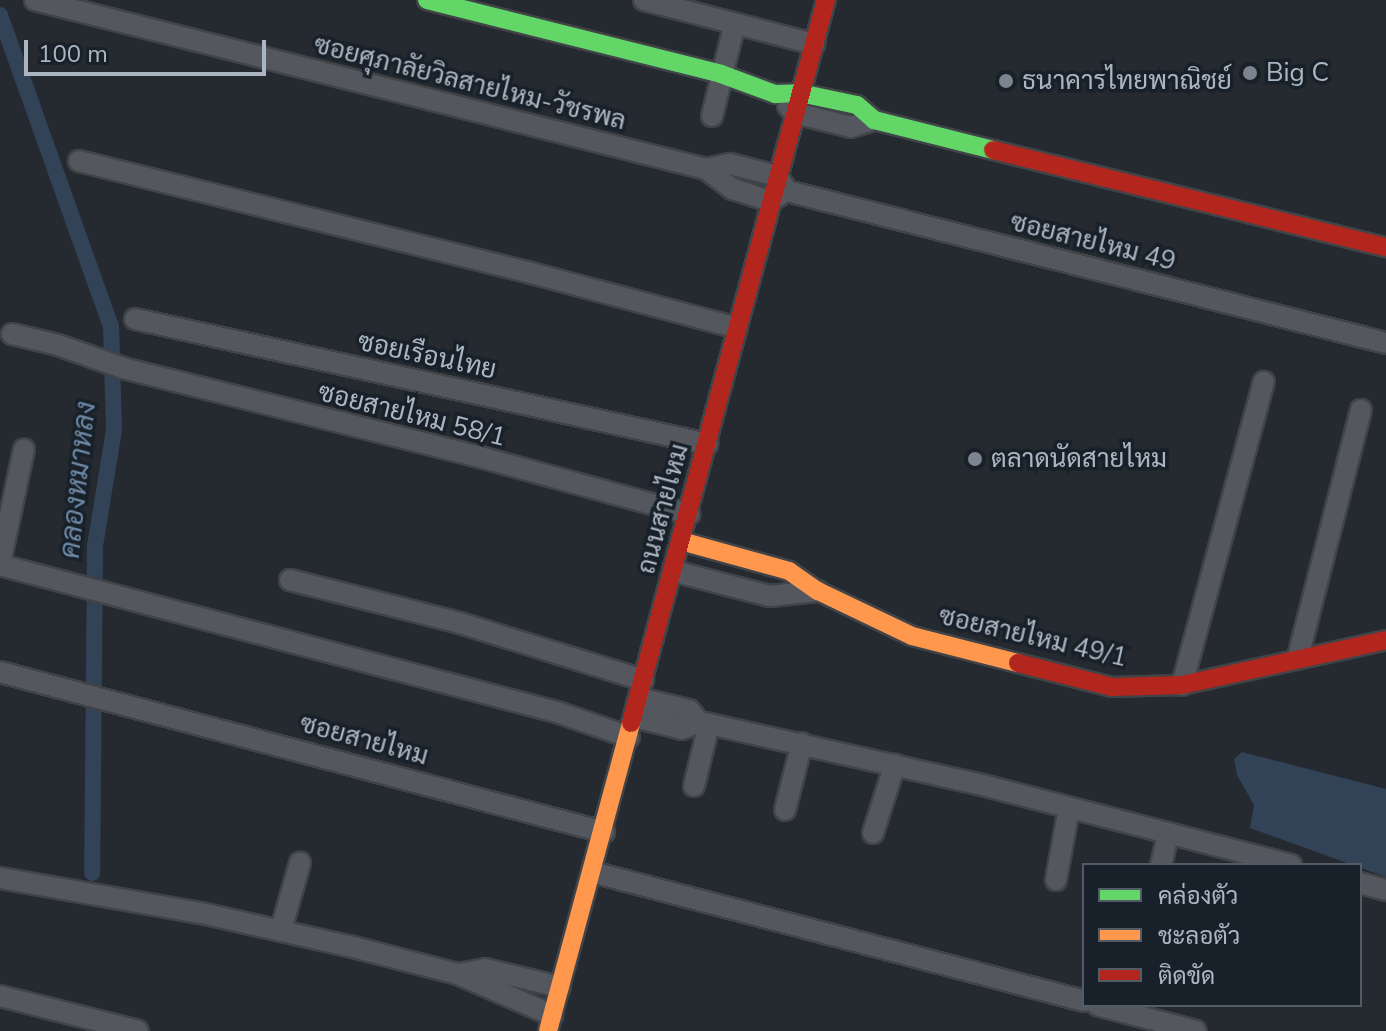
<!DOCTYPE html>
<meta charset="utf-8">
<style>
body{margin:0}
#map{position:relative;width:1386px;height:1031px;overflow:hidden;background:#242a2f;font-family:"Nunito Sans",Sarabun,sans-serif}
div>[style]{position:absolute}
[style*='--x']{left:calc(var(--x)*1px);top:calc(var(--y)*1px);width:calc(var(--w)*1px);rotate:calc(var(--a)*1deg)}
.water>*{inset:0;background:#324357}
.canal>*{height:16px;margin:-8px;padding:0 8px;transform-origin:8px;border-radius:8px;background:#324357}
.roads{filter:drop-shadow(2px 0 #404448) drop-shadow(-2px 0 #404448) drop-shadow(0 2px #404448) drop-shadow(0 -2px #404448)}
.street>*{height:20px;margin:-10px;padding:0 10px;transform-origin:10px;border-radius:10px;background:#54585e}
.fast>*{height:18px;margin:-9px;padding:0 9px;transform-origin:9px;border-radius:9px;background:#63d668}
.slow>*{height:18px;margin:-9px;padding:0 9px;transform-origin:9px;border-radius:9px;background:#ff974d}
.jam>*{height:18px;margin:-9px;padding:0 9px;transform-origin:9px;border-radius:9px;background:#b3261e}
.dots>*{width:22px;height:22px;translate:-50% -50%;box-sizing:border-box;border:4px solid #182029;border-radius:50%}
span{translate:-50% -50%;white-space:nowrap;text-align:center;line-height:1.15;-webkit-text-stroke:7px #182029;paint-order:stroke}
.poi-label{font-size:26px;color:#acb6c2}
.left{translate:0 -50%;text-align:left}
.street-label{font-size:26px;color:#acb6c2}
.water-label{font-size:28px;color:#6e89a5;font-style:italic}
.legend{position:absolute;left:1082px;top:863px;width:280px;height:144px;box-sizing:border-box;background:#182029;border:2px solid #535c66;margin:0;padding:10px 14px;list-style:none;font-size:24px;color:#acb6c2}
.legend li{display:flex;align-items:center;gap:16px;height:40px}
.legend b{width:40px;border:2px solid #535c66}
.scale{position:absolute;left:24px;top:40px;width:242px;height:36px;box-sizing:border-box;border:4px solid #acb6c2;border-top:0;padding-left:10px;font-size:24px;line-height:28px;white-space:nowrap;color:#acb6c2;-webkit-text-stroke:6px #182029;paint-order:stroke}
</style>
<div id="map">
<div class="water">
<div style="clip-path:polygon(1242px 752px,1386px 789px,1386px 877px,1250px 828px,1254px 805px,1237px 775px,1234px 759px)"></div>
</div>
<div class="canal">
<div style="--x:0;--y:15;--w:330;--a:70.4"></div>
<div style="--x:111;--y:326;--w:104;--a:88.3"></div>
<div style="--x:114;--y:430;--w:118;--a:99.3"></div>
<div style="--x:95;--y:546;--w:327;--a:90.5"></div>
</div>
<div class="roads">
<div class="street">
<div style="--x:35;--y:0;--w:692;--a:14.14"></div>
<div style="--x:706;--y:169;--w:34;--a:37"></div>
<div style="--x:733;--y:189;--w:40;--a:18"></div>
<div style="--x:771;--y:201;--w:11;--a:-34"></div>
<div style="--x:644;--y:0;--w:176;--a:14.5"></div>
<div style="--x:788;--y:106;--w:10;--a:45"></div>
<div style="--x:795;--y:113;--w:58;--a:14"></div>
<div style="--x:851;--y:127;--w:24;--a:-17"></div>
<div style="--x:712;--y:116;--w:88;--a:-76.1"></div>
<div style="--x:79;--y:161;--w:466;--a:13.9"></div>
<div style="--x:531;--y:273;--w:213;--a:14.9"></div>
<div style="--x:706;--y:169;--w:25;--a:-12"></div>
<div style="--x:730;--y:164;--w:49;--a:14.3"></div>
<div style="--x:777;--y:176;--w:14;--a:56"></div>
<div style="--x:787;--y:191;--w:618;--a:14.24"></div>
<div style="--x:135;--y:319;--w:586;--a:12.31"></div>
<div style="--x:12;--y:334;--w:47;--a:13.4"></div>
<div style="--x:58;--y:345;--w:69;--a:19.5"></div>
<div style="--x:123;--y:368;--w:368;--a:14"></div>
<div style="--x:480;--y:457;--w:217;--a:15.3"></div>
<div style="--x:0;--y:563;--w:116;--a:-78.1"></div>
<div style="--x:0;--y:565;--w:579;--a:14.8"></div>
<div style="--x:560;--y:713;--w:73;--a:19.2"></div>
<div style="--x:673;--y:571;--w:100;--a:14.5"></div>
<div style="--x:770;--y:596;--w:48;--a:-5.9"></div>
<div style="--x:290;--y:580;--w:175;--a:14.2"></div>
<div style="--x:460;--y:623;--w:192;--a:17.3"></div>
<div style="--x:1298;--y:657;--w:255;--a:-75.7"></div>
<div style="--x:0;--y:672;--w:625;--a:14.84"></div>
<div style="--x:1182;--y:685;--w:314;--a:-74.9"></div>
<div style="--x:639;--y:698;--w:51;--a:13.5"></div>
<div style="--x:689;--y:710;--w:16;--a:50"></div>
<div style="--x:699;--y:722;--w:10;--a:11"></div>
<div style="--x:709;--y:724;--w:288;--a:12.6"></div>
<div style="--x:990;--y:787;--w:311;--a:14.5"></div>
<div style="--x:634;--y:717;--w:49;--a:14"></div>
<div style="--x:682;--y:729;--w:18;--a:-22"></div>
<div style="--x:694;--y:786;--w:64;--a:-76.4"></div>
<div style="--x:785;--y:810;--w:69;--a:-75.8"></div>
<div style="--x:873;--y:833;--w:72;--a:-72.3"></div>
<div style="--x:1161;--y:865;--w:32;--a:-77"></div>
<div style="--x:592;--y:872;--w:509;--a:14.69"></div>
<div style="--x:0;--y:878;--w:204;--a:9.9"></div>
<div style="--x:201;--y:913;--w:152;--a:12.6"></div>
<div style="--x:349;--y:946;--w:113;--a:14.4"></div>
<div style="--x:458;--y:974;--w:103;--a:23.6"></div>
<div style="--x:1056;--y:880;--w:73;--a:-79.8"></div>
<div style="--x:1360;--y:883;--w:27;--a:15"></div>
<div style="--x:281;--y:930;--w:70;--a:-74.2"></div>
<div style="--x:458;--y:974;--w:27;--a:-10"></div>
<div style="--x:485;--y:969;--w:77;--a:13.5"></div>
<div style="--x:0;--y:996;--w:142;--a:14.2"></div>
<div style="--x:1097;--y:1005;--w:102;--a:14.7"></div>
</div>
<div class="fast">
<div style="--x:427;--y:0;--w:303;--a:14.1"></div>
<div style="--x:721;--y:74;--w:58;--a:20.3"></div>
<div style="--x:775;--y:94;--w:25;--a:-2"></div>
<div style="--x:800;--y:93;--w:58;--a:11.9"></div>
<div style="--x:857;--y:105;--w:23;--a:41"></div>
<div style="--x:874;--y:120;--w:123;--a:14.1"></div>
</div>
<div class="slow">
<div style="--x:681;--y:541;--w:112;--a:15.5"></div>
<div style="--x:789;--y:571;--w:35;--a:35"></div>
<div style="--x:818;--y:591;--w:104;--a:25.6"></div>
<div style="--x:912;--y:636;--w:109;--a:14.3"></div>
<div style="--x:548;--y:1031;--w:319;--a:-74.9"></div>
</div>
<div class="jam">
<div style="--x:993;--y:150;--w:405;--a:13.9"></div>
<div style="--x:1018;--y:663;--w:97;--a:14.3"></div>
<div style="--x:1112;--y:687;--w:70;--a:-1.6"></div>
<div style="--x:1182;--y:685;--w:209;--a:-12.4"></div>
<div style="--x:631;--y:723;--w:749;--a:-74.91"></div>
</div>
</div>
<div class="dots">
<div style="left:1250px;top:73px;background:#7c858f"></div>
<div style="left:1006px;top:81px;background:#7c858f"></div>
<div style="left:975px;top:459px;background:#7c858f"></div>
</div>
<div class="poi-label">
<span class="left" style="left:1266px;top:73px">Big C</span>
<span class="left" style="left:1022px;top:81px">ธนาคารไทยพาณิชย์</span>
<span class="left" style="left:991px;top:459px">ตลาดนัดสายไหม</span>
</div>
<div class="street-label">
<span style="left:470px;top:83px;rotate:14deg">ซอยศุภาลัยวิลสายไหม-วัชรพล</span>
<span style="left:1093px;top:242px;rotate:14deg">ซอยสายไหม 49</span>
<span style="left:427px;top:356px;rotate:12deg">ซอยเรือนไทย</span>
<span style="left:412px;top:415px;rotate:14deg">ซอยสายไหม 58/1</span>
<span style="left:663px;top:509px;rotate:-75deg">ถนนสายไหม</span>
<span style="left:1033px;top:637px;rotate:13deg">ซอยสายไหม 49/1</span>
<span style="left:364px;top:740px;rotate:15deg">ซอยสายไหม</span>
</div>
<div class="water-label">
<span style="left:78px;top:480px;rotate:-84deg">คลองหมาหลง</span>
</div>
<ul class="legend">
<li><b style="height:10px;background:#63d668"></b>คล่องตัว</li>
<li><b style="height:10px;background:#ff974d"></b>ชะลอตัว</li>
<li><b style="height:10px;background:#b3261e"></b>ติดขัด</li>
</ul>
<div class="scale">100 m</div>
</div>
